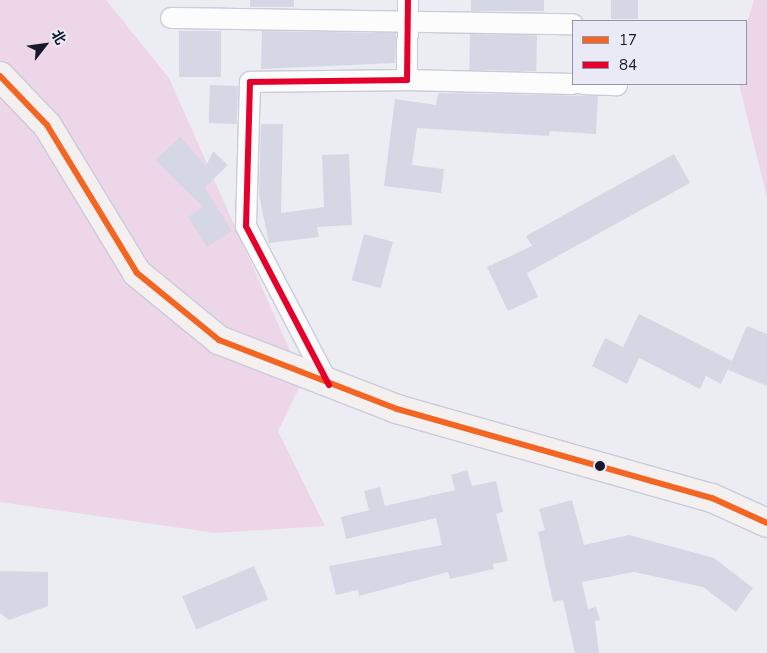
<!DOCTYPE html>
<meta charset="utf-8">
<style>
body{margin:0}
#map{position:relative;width:767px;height:653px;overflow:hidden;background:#ecedf3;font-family:"Nunito Sans","Noto Sans SC",sans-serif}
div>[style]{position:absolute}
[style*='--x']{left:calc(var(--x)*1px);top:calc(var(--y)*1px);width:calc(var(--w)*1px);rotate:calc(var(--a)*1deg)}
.green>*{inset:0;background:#eed6e9}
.building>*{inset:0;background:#d6d7e5;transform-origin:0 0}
.roads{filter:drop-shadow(1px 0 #cacbda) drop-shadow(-1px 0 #cacbda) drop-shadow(0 1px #cacbda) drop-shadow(0 -1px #cacbda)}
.street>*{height:20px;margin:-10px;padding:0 10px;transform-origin:10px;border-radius:10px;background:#fcfcfd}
.primary>*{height:28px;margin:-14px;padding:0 14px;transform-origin:14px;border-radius:14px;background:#f4f0f0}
.bus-1>*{height:6px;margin:-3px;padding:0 3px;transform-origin:3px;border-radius:3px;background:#f26522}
.bus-2>*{height:6px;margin:-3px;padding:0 3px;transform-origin:3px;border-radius:3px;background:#e4002b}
.dots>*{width:14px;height:14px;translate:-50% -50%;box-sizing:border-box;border:2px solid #e9eaf6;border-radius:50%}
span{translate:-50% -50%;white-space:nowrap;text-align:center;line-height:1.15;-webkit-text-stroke:4.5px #e9eaf6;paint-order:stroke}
.legend{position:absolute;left:572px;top:20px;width:175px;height:65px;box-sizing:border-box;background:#e9eaf6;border:1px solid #9596a5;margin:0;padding:6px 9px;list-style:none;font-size:15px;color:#17182c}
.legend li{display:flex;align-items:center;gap:10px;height:25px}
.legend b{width:25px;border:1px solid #9596a5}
.north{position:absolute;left:20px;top:20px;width:50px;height:50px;-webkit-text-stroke:4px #e9eaf6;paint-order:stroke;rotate:60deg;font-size:14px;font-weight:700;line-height:20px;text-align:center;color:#17182c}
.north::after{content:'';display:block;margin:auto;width:18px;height:22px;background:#17182c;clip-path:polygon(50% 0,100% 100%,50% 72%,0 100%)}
</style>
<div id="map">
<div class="green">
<div style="clip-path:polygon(0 0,106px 0,169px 78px,303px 380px,278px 431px,325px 526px,215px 533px,0 502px)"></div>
<div style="clip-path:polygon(754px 0,767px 0,767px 198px,739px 84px,746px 84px,746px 26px)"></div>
</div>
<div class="building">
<div style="left:250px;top:0;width:44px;height:7px"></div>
<div style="left:471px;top:0;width:73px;height:11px"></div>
<div style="left:611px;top:0;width:27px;height:19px"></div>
<div style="left:179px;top:31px;width:42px;height:46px"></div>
<div style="clip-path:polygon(262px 31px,396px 33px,395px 63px,261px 69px)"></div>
<div style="left:470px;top:34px;width:67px;height:36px;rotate:1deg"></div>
<div style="left:210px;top:85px;width:28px;height:38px;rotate:2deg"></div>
<div style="clip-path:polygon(438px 93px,598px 96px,596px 134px,550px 131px,549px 136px,417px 128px,412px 165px,444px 169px,441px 193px,384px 186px,395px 99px,436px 105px)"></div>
<div style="clip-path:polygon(261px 124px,283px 124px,281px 213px,324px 207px,322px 155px,349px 154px,352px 225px,317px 227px,319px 237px,269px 243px,259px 195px)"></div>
<div style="clip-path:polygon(180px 137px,206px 166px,213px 151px,228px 165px,205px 188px,232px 231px,207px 247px,188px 217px,203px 207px,155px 160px)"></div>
<div style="clip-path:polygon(674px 154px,690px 183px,527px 273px,538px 297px,508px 311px,487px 267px,532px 246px,526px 236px)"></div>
<div style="left:364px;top:234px;width:30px;height:48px;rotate:15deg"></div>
<div style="clip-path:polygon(639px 314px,732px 361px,721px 384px,706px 376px,700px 389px,639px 358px,627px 384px,592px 366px,605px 338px,623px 347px)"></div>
<div style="clip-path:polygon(747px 326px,767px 334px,767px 386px,728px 370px)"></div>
<div style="clip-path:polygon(467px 470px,472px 486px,496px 481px,503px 512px,496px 514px,508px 561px,493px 564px,494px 569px,450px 579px,448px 572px,359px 596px,358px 590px,336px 595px,329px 566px,442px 545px,436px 518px,346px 539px,341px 517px,369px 510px,364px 491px,380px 487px,385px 506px,455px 490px,451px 475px)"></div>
<div style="clip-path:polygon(572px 500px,584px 545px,629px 535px,714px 558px,753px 588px,736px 612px,703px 587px,634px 572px,582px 582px,588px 609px,596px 607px,600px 620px,595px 621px,599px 653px,575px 653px,563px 600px,553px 602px,538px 532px,545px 530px,539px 509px)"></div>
<div style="left:254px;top:566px;width:36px;height:78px;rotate:67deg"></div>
<div style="clip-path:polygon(0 571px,48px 572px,48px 606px,9px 620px,0 613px)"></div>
</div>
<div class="roads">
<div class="street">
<div style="--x:171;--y:18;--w:402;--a:0.9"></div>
<div style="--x:407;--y:80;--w:166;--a:1.4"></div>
<div style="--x:583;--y:84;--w:34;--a:2"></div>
<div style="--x:329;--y:385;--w:179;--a:-117.6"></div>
<div style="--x:246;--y:226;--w:144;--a:-88.4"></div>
<div style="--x:250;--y:82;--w:157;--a:-0.7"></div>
<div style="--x:407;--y:80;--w:80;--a:-89.3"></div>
</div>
<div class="primary">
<div style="--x:0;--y:76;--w:68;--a:46.2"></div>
<div style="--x:47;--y:125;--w:173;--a:58.7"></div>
<div style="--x:137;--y:273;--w:106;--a:39.3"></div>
<div style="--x:219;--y:340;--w:191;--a:21.2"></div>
<div style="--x:397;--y:409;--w:327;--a:15.8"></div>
<div style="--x:712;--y:498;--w:60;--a:24.4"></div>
</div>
</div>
<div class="bus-1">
<div style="--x:0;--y:76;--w:68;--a:46.2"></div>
<div style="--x:47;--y:125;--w:173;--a:58.7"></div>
<div style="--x:137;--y:273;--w:106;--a:39.3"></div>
<div style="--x:219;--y:340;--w:191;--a:21.2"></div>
<div style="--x:397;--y:409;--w:327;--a:15.8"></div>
<div style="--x:712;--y:498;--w:60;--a:24.4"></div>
</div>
<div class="bus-2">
<div style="--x:329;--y:385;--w:179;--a:-117.6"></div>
<div style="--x:246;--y:226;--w:144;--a:-88.4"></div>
<div style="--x:250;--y:82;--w:157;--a:-0.7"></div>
<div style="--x:407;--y:80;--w:80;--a:-89.3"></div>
</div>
<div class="dots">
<div style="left:600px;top:466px;background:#17182c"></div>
</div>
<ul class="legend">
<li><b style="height:6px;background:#f26522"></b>17</li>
<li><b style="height:6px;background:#e4002b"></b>84</li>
</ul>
<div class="north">北</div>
</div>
